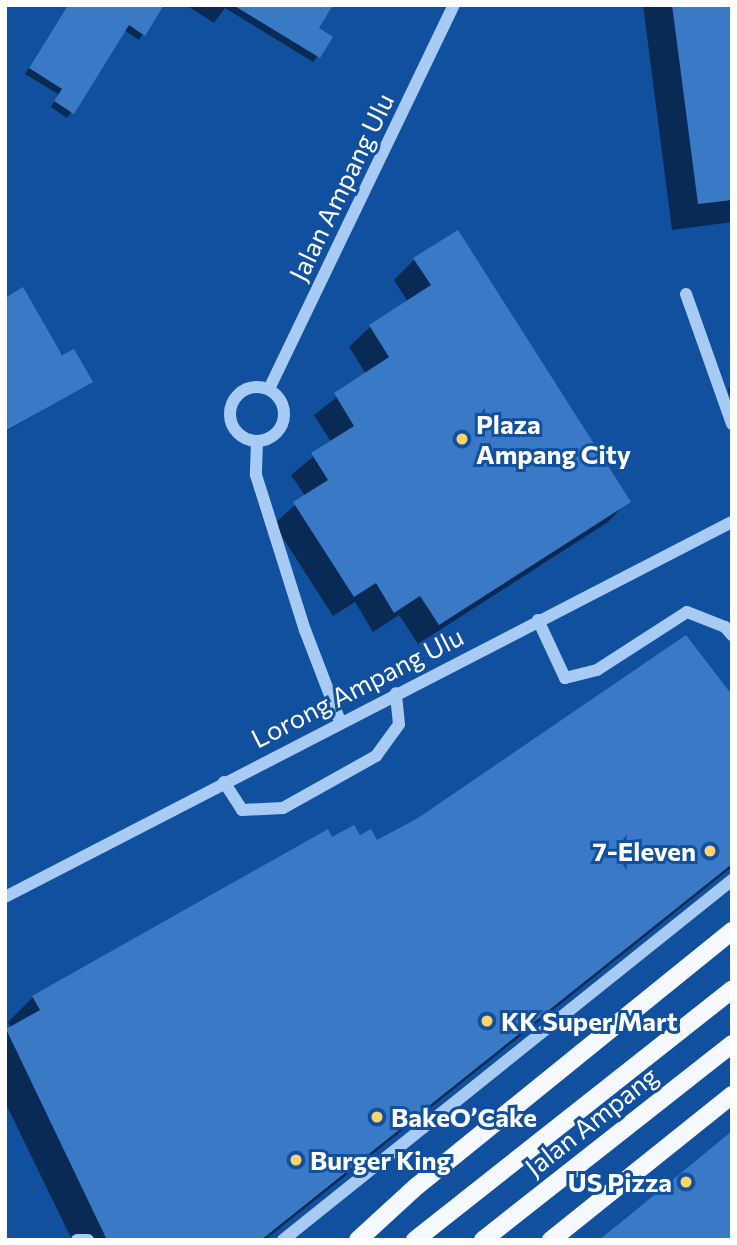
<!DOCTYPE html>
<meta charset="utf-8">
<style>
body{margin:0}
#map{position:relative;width:737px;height:1245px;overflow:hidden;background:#11509f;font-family:Commissioner,sans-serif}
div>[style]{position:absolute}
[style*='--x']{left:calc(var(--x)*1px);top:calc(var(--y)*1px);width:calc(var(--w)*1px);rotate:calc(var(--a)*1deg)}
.shadow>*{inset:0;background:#0007}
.building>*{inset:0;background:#3979c6}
.minor>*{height:12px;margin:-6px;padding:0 6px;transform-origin:6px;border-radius:6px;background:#a8cbf5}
.minor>.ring{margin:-6px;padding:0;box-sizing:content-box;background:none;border:12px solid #a8cbf5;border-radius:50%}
.major>*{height:18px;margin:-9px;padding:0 9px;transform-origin:9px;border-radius:9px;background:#f6f9ff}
.dots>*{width:19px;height:19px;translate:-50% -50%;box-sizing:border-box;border:4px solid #11509f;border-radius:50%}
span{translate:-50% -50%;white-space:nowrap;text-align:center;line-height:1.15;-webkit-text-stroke:6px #11509f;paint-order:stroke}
.street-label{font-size:26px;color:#fff}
.poi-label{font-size:26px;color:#fff;font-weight:700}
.left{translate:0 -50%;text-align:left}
.right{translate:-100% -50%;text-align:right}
.frame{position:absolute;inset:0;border:7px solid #fff;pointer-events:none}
</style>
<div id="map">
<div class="shadow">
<div style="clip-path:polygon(68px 5px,162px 5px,139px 40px,124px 30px,67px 118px,51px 107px,58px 94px,25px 74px)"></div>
<div style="clip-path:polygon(186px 5px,331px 5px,317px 28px,330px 37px,313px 62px,225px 8px,214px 23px)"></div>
<div style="clip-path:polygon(643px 5px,732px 5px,732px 222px,672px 230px)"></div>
<div style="clip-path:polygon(414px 260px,628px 501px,608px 522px,418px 644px,399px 615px,373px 632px,355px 602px,333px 616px,274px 524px,305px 496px,291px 475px,331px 442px,314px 415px,366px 374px,349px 347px,370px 327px,408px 302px,394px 280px)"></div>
<div style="clip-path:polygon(5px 300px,91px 381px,5px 432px)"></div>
<div style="clip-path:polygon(732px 385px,732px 407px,728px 389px)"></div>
<div style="clip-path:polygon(732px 698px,732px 867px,265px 1240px,72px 1240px,5px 1102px,5px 1032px,11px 1028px,8px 1022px,33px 997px,328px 831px,332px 839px,359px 837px,376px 842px,419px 820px)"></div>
</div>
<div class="building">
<div style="clip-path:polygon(68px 5px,164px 5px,145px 36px,129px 25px,74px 114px,54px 101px,62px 89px,29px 68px)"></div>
<div style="clip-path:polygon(233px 5px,333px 5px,319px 28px,333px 37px,320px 58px)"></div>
<div style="clip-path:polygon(672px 5px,732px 5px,732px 200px,698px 204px)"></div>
<div style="clip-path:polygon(458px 230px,631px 502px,439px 625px,420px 596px,394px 613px,376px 583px,354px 597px,293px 502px,328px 480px,311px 453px,354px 426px,334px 393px,389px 357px,369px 325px,431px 285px,413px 258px)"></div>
<div style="clip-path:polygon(23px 287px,62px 355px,74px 349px,93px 382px,5px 431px,5px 298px)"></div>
<div style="clip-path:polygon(686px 635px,732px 695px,732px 864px,261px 1240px,107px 1240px,6px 1029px,40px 1010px,32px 996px,328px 829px,332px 837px,354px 825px,360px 835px,371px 829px,377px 840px,418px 818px)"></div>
<div style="clip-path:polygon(732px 1131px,732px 1240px,599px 1240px,630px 1215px)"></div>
</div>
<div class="minor">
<div style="--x:686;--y:294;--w:138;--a:70.5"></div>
<div class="ring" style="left:230px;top:387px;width:42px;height:42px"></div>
<div style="--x:269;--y:389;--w:426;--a:-64.3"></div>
<div style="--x:257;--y:442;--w:33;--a:92"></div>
<div style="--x:256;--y:475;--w:163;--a:72.5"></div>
<div style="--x:305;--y:630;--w:97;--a:69"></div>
<div style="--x:538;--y:620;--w:64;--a:65"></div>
<div style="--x:565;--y:678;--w:33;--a:-14"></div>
<div style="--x:597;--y:670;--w:107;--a:-32.8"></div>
<div style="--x:687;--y:612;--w:41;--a:21.5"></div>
<div style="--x:725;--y:627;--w:11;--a:49"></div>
<div style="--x:224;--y:782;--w:33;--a:57"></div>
<div style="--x:242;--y:810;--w:41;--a:-2.8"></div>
<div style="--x:283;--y:808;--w:107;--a:-29.2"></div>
<div style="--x:376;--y:756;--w:39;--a:-54"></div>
<div style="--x:399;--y:724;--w:31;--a:-96"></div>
<div style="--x:5;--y:897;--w:818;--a:-27.29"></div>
<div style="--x:77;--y:1240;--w:11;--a:0"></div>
<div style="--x:283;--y:1240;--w:576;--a:-38.72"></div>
</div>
<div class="major">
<div style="--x:358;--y:1240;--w:80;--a:-42.5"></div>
<div style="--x:417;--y:1186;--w:405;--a:-39"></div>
<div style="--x:415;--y:1240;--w:404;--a:-38.3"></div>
<div style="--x:483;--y:1240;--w:317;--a:-38.2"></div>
<div style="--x:551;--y:1240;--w:232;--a:-38.7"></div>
</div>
<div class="dots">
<div style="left:462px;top:439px;background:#ffd36c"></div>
<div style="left:710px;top:851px;background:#ffd36c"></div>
<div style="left:487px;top:1021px;background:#ffd36c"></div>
<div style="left:377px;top:1117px;background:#ffd36c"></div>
<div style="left:296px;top:1160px;background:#ffd36c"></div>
<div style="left:686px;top:1182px;background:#ffd36c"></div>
</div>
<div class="street-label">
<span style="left:341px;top:187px;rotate:-64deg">Jalan Ampang Ulu</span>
<span style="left:357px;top:687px;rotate:-27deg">Lorong Ampang Ulu</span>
<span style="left:591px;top:1121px;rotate:-38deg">Jalan Ampang</span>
</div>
<div class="poi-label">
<span class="left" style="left:476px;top:439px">Plaza<br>Ampang City</span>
<span class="right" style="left:696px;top:851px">7-Eleven</span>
<span class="left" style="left:501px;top:1021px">KK Super Mart</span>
<span class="left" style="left:391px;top:1117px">BakeO’Cake</span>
<span class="left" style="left:310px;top:1160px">Burger King</span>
<span class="right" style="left:672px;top:1182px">US Pizza</span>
</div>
<div class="frame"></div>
</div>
